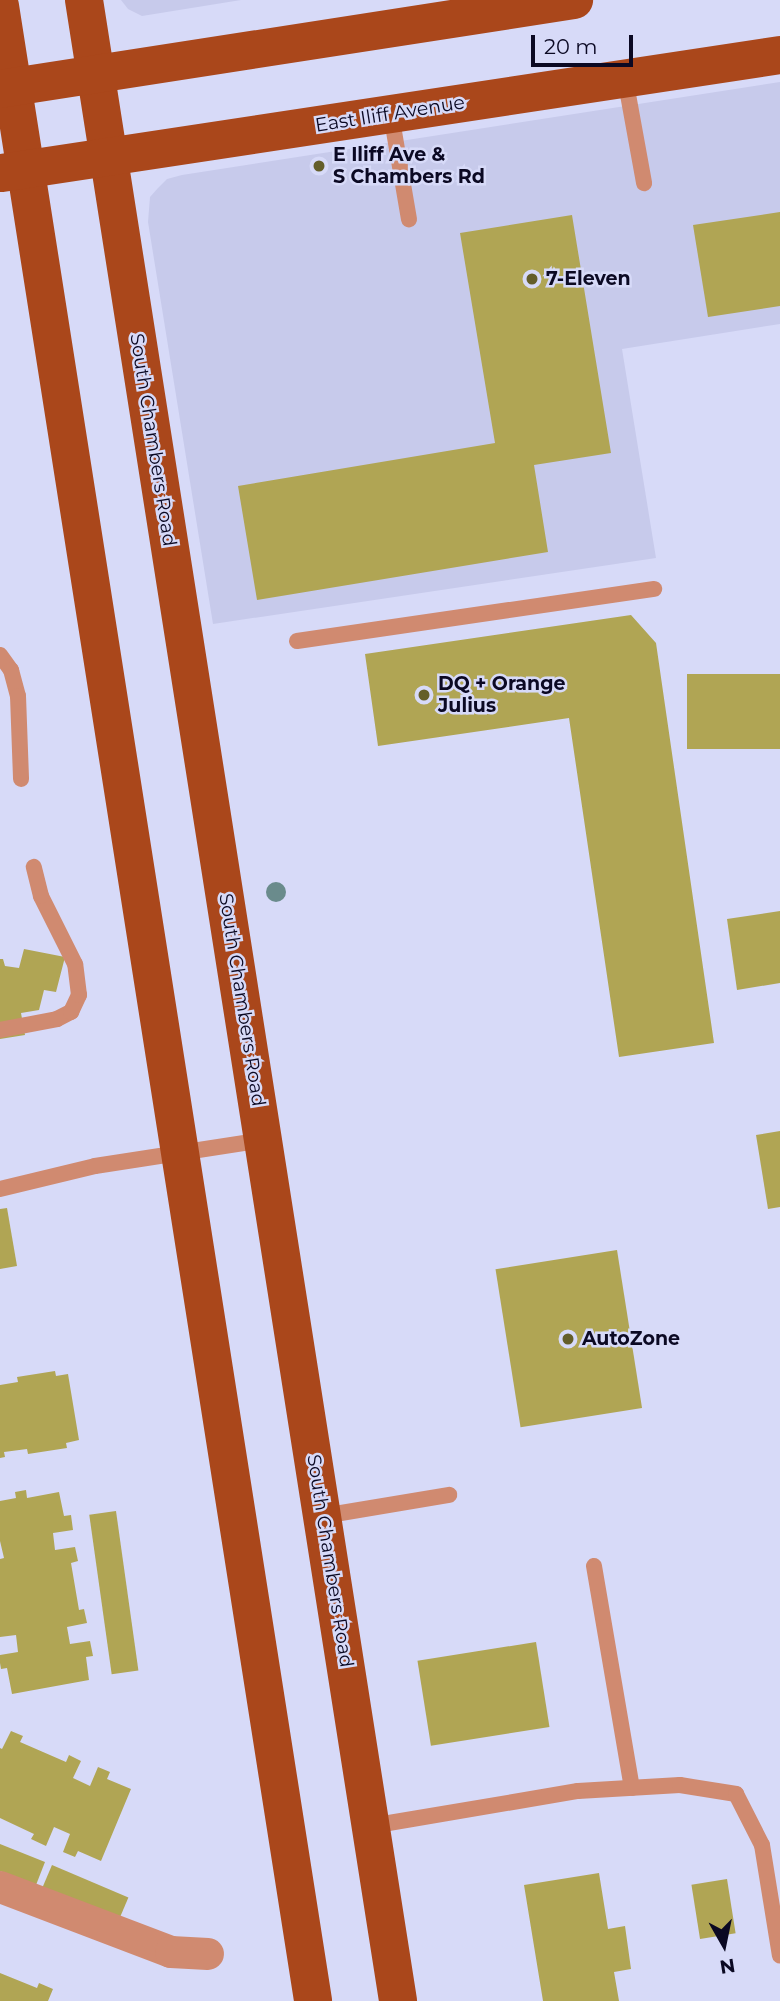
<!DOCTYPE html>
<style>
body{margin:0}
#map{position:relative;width:780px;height:2001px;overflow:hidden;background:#d7daf8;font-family:Montserrat,sans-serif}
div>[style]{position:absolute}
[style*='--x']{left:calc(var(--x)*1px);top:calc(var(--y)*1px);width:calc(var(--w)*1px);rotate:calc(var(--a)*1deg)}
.built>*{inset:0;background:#c7caeb}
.building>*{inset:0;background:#b0a554;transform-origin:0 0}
.lane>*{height:16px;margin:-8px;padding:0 8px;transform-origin:8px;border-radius:8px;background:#d08a70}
.street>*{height:32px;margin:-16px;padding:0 16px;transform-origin:16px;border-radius:16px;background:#d08a70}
.primary>*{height:38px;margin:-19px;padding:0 19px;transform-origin:19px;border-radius:19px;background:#aa471b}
.trees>*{width:20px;height:20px;margin:-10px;border-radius:50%;background:#6a8b8c}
.dots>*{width:19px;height:19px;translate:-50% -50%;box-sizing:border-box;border:4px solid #d7daf8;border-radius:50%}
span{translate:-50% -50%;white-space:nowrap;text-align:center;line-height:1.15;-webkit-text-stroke:5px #d7daf8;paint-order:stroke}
.street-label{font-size:19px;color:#0b0923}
.poi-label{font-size:19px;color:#0b0923;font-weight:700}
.left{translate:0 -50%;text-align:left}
.north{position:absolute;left:689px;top:1910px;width:70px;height:70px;-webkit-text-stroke:5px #d7daf8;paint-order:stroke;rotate:171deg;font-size:19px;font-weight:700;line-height:28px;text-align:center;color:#0b0923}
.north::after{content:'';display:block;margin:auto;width:24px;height:32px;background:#0b0923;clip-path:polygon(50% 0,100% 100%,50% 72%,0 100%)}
.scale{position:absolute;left:531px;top:35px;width:102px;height:32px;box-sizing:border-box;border:4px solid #0b0923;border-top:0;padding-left:9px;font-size:21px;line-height:24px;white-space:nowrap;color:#0b0923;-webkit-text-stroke:5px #d7daf8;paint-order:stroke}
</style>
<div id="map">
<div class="built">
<div style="clip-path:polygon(121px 0,241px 0,142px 16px,128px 9px)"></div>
<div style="clip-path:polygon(780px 82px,780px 324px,622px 349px,656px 558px,213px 624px,148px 222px,150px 197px,158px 188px,167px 179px,182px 175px)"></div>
</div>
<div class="building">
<div style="clip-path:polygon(780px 212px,780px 306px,708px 317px,693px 225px)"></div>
<div style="clip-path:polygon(572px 215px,611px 453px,534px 465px,548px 552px,257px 600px,238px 486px,495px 443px,460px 233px)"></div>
<div style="clip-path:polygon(631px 615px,656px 643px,714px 1043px,619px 1057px,569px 718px,378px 746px,365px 654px)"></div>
<div style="left:780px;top:674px;width:75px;height:93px;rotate:90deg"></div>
<div style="clip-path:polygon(780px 911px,780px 983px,737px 990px,727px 919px)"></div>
<div style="clip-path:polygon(24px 949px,65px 957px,56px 992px,44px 990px,39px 1010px,21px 1013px,25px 1035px,0 1039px,0 959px,3px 959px,5px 966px,19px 968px)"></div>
<div style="clip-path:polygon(780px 1131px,780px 1207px,768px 1209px,756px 1135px)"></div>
<div style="clip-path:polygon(7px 1208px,17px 1266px,0 1269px,0 1209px)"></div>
<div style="left:617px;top:1250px;width:160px;height:123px;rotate:81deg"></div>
<div style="clip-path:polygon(55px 1371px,56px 1376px,68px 1374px,79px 1440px,66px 1443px,67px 1448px,28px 1454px,27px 1449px,4px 1452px,5px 1457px,0 1458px,0 1385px,18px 1382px,17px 1377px)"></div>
<div style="clip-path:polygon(26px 1490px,27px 1498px,59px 1492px,64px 1516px,71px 1515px,73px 1530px,53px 1533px,55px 1550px,75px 1547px,78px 1561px,71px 1563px,79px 1610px,84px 1609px,87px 1623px,67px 1627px,70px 1644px,90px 1641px,93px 1656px,86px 1657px,89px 1680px,12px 1694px,7px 1668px,1px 1669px,0 1663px,0 1655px,18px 1652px,16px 1635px,0 1637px,0 1559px,4px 1558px,0 1541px,0 1501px,16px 1498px,15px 1492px)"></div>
<div style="left:116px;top:1511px;width:161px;height:27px;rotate:82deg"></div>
<div style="left:536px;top:1642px;width:86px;height:120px;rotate:81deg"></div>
<div style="clip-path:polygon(11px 1731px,23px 1736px,20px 1742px,66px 1762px,69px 1755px,81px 1761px,73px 1778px,90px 1786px,98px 1767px,110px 1772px,107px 1779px,131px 1789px,101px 1861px,78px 1851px,75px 1857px,63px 1852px,70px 1834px,54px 1827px,46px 1846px,31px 1839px,34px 1834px,0 1818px,0 1748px,2px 1749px)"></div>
<div style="clip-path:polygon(0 1844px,45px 1862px,36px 1885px,0 1871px)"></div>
<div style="left:52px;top:1865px;width:83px;height:25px;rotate:23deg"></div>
<div style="clip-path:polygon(599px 1873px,608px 1929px,625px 1926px,631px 1969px,614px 1972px,619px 2001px,543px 2001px,524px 1885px)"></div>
<div style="left:727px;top:1879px;width:55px;height:36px;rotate:81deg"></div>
<div style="clip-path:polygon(0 1973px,37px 1988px,39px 1983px,53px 1989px,48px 2001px,0 2001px)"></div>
</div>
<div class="lane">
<div style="--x:625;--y:78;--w:107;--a:79.7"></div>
<div style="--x:391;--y:114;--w:107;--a:80.3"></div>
<div style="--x:297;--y:641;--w:361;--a:-8.3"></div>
<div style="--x:0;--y:655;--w:19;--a:54"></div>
<div style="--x:11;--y:670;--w:27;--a:75"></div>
<div style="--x:18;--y:696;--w:83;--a:87.9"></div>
<div style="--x:0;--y:1030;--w:58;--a:-10.9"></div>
<div style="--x:57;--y:1019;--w:16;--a:-27"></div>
<div style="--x:71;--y:1012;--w:19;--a:-65"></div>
<div style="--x:79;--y:995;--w:31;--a:-97"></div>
<div style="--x:75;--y:964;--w:76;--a:-116.6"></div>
<div style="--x:41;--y:896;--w:30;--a:-104"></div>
<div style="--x:0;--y:1189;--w:98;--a:-13.6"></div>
<div style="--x:95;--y:1166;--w:169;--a:-8.8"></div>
<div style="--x:323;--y:1516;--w:128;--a:-9.5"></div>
<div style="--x:594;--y:1566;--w:225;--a:80.3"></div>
<div style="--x:371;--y:1826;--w:210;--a:-9.6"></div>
<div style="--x:578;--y:1791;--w:102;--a:-3.4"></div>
<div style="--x:680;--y:1785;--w:57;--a:9.1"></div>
<div style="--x:736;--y:1794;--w:57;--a:63"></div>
<div style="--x:762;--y:1845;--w:112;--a:80.8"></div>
</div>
<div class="street">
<div style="--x:0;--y:1887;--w:183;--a:20.8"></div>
<div style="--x:171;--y:1952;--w:37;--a:3"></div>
</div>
<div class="primary">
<div style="--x:84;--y:0;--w:2025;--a:81.08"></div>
<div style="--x:0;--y:6;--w:2019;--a:81.08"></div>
<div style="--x:0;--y:89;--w:581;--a:-8.81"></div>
<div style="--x:2;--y:173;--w:787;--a:-8.62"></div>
</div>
<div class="trees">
<div style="left:276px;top:892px"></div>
</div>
<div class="dots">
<div style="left:319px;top:166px;background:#645e2a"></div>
<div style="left:532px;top:279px;background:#645e2a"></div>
<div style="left:424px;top:695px;background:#645e2a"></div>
<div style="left:568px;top:1339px;background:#645e2a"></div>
</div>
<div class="street-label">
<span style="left:390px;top:114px;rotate:-9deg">East Iliff Avenue</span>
<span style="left:153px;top:440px;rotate:81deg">South Chambers Road</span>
<span style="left:242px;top:1000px;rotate:81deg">South Chambers Road</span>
<span style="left:330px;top:1561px;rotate:81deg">South Chambers Road</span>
</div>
<div class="poi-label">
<span class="left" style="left:333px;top:166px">E Iliff Ave &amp;<br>S Chambers Rd</span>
<span class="left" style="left:546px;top:279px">7-Eleven</span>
<span class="left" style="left:438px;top:695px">DQ + Orange<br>Julius</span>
<span class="left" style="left:582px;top:1339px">AutoZone</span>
</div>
<div class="north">N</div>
<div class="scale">20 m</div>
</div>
